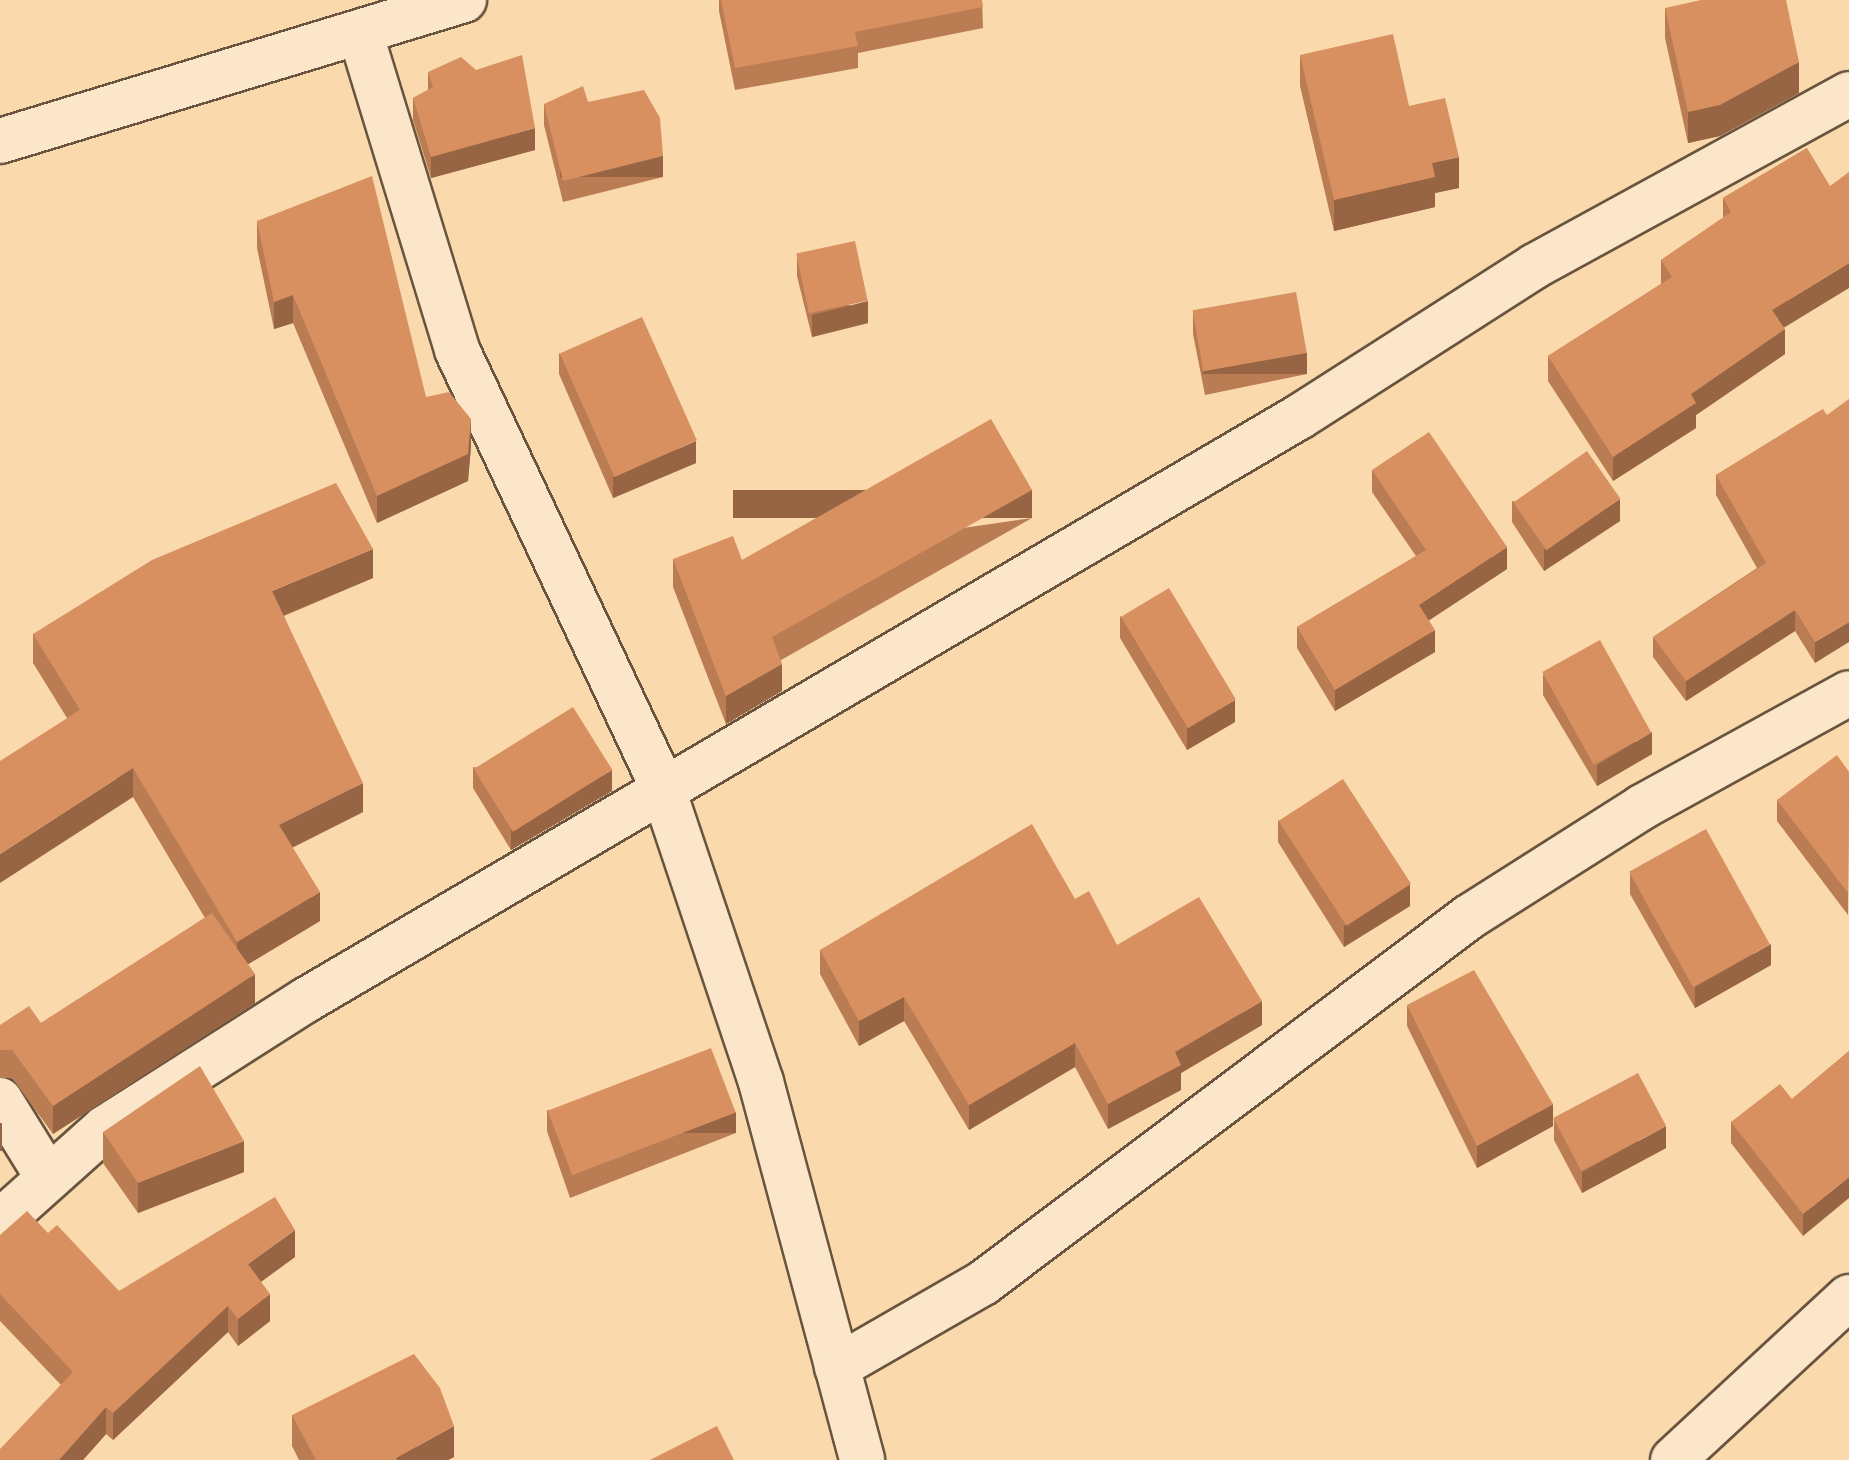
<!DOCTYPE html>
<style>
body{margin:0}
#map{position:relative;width:1849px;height:1460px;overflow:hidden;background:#fad9ac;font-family:Alegreya,serif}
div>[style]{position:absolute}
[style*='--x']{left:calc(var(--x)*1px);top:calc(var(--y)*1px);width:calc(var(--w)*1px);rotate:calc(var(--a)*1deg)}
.roads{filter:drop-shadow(2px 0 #68543f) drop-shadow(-2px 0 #68543f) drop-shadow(0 2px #68543f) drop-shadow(0 -2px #68543f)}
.minor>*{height:44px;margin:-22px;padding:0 22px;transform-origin:22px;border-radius:22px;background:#fce6c9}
.wall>*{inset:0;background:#ba7c53}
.shaded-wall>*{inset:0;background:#976544;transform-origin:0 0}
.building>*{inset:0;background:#d89061;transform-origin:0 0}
span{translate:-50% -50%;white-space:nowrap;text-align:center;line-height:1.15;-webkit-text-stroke:8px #fce6c9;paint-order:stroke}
</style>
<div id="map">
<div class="roads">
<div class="minor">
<div style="--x:360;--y:32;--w:332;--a:73"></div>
<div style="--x:457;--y:350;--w:482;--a:64.8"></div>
<div style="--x:662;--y:786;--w:312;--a:71.5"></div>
<div style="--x:761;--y:1082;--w:391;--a:75"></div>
<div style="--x:0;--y:141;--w:485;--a:-16.9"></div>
<div style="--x:0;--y:1100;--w:89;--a:58.3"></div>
<div style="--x:0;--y:1222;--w:141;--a:-41.8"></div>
<div style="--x:105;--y:1128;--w:238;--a:-32.5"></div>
<div style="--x:306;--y:1000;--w:1151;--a:-30.42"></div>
<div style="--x:1299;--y:417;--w:280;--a:-32.6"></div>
<div style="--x:1535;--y:266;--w:358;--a:-28.7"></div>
<div style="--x:837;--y:1367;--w:168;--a:-29.9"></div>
<div style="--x:983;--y:1283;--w:608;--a:-36.98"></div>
<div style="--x:1469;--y:917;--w:205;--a:-32.4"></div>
<div style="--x:1642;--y:807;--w:236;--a:-28.8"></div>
<div style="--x:1673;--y:1460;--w:240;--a:-42.8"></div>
</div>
</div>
<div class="wall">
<div style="clip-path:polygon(719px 0,982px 0,983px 28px,858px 53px,858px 68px,735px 90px,719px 11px)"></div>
<div style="clip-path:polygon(1665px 8px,1799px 93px,1720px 136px,1688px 143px,1665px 38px)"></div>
<div style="clip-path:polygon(1300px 55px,1409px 106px,1459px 188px,1435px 193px,1435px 207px,1334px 231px,1300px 86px)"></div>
<div style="clip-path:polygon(428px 72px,535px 150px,431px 178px,413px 120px,413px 98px,428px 90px)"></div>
<div style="clip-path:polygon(588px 102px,663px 177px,563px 202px,544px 125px,544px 104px)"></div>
<div style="clip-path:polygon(1807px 148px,1784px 328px,1785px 354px,1696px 415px,1696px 428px,1613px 481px,1548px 381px,1548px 356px,1661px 284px,1661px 260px,1723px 218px,1723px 198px)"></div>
<div style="clip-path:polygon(257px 221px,426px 397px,471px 446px,468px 481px,377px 523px,293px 323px,274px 329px,257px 248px)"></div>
<div style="clip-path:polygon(797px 255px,868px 323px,812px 337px,797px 276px)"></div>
<div style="clip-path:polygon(1193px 313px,1307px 374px,1205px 395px,1193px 334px)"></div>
<div style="clip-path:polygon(559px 353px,696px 463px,613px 498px,559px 374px)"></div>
<div style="clip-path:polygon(1823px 409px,1815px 663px,1795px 631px,1686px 701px,1653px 657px,1653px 637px,1757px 568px,1716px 495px,1716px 475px)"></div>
<div style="clip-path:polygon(1372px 470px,1507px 569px,1429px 620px,1435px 652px,1335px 711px,1297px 648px,1297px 627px,1416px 556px,1372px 492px)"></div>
<div style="clip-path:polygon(1512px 501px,1620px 521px,1544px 571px,1512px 522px)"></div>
<div style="clip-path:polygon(1032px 518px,781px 660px,782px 691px,726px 724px,673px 587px,673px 559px,742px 560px)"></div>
<div style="clip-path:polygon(373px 578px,284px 616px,363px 812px,292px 848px,320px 921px,248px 964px,255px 1003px,53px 1134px,12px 1078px,0 1078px,0 1025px,41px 1023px,205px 918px,133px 797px,67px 718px,33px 663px,33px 634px)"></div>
<div style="clip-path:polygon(1120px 616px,1235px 722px,1187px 750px,1120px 638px)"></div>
<div style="clip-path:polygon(1543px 674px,1652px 754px,1597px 786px,1543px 695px)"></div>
<div style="clip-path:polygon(473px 767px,612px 791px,511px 850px,473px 788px)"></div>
<div style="clip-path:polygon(1849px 772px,1848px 915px,1777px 821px,1777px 800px)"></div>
<div style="clip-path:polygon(1278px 820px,1410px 906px,1344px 947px,1278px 842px)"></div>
<div style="clip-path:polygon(1630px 873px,1771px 965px,1695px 1008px,1630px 894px)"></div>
<div style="clip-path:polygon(1075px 899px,1117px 945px,1262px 1025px,1181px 1073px,1181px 1090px,1108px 1129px,1075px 1067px,969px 1130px,904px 1021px,859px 1046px,820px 974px,820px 950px)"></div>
<div style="clip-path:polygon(1407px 1005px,1553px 1126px,1477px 1168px,1407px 1026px)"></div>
<div style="clip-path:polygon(1849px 1051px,1803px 1236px,1731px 1143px,1731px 1122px,1792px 1099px)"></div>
<div style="clip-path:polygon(547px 1110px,736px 1133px,570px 1198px,547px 1131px)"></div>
<div style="clip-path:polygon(1554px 1119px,1666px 1148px,1582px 1193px,1554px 1140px)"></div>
<div style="clip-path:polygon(103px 1132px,244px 1172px,138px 1213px,103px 1163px)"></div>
<div style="clip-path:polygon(48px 1233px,119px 1291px,295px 1257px,261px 1282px,270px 1321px,238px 1346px,228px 1332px,113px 1440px,106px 1434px,83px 1460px,0 1460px,61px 1385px,0 1321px,0 1235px)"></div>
<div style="clip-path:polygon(292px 1415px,454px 1457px,448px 1460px,299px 1460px,292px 1446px)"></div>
</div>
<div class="shaded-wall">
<div style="clip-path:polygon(1799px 62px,1799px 93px,1720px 136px,1688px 143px,1688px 112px)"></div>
<div style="clip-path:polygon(535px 128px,535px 150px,431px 178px,431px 157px)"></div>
<div style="left:663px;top:156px;width:21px;height:103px;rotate:90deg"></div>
<div style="clip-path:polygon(1459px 157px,1459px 188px,1435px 193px,1435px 207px,1334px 231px,1334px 200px,1432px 163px)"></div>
<div style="clip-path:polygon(1849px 263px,1849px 288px,1772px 335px,1772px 310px)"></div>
<div style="clip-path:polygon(293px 295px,293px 323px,274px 329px,274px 302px)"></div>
<div style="clip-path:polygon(868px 301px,868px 323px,812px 337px,812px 315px)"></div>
<div style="clip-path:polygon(1785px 329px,1785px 354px,1696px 415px,1696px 428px,1613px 481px,1613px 457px,1691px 394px)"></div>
<div style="left:1307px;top:353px;width:21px;height:104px;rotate:90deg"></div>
<div style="clip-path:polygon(471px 419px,471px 446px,468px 481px,377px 523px,377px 496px)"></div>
<div style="clip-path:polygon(696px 441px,696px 463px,613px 498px,613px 477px)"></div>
<div style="left:1032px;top:490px;width:28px;height:299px;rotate:90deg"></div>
<div style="clip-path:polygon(1620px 499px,1620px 521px,1544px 571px,1544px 550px)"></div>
<div style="clip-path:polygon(1507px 547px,1507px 569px,1419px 627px,1419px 605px)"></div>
<div style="clip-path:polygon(373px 549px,373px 578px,272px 620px,272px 591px)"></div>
<div style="clip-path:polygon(1795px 610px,1795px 631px,1686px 701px,1686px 681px)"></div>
<div style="clip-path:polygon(1849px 622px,1849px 642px,1815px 663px,1815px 642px)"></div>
<div style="clip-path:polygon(1435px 630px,1435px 652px,1335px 711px,1335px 690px)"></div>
<div style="clip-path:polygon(782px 664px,782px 691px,726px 724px,726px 696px)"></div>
<div style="clip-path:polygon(1235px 700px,1235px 722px,1187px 750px,1187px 728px)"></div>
<div style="clip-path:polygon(1652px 732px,1652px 754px,1597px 786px,1597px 765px)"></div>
<div style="clip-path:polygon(133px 768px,133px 797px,0 883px,0 854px)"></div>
<div style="clip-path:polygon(612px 770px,612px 791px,511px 850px,511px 829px)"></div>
<div style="clip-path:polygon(363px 783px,363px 812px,279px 854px,279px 825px)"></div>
<div style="clip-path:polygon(1410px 884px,1410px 906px,1344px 947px,1344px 926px)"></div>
<div style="clip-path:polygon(320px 892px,320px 921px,237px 971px,237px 942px)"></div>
<div style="clip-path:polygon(1771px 944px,1771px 965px,1695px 1008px,1695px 987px)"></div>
<div style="clip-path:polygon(255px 974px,255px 1003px,53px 1134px,53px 1106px)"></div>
<div style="clip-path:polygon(904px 997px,904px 1021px,859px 1046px,859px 1021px)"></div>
<div style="clip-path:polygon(1262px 1001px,1262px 1025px,1181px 1073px,1181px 1090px,1108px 1129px,1108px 1104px,1175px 1052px)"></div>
<div style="clip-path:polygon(1075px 1043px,1075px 1067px,969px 1130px,969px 1105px)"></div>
<div style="clip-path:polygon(1553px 1104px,1553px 1126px,1477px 1168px,1477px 1146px)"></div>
<div style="left:736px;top:1112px;width:21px;height:178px;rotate:90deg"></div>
<div style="left:2px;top:1123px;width:28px;height:3px;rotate:90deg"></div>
<div style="clip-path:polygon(1666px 1126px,1666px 1148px,1582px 1193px,1582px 1172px)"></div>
<div style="clip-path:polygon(244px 1141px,244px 1172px,138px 1213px,138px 1183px)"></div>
<div style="clip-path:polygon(1849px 1177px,1849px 1198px,1803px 1236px,1803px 1214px)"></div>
<div style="clip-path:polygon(295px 1230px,295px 1257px,248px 1291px,248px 1264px)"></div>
<div style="clip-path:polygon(270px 1294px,270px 1321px,238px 1346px,238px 1319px)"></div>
<div style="clip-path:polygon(228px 1306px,228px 1332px,113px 1440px,113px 1413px)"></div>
<div style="clip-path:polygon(106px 1407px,106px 1434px,83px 1460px,59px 1460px)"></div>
<div style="clip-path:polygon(454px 1426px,454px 1457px,448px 1460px,396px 1460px,396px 1458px)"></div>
</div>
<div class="building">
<div style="clip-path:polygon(721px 0,982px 0,983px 7px,855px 32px,858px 46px,735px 68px)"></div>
<div style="clip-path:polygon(1701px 0,1786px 0,1799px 62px,1720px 105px,1688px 112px,1665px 8px)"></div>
<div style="clip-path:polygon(1393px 34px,1409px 106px,1445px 98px,1459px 157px,1432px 163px,1435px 177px,1334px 200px,1300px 55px)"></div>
<div style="clip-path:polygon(522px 55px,535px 128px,431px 157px,413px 98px,433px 87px,428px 72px,461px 57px,476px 70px)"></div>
<div style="clip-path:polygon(583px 86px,588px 102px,644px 90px,660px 118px,663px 156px,563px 181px,544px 104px)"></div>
<div style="clip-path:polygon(1807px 148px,1830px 186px,1849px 172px,1849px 263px,1772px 310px,1785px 329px,1691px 394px,1696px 403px,1613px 457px,1548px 356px,1672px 277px,1661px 260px,1731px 212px,1723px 198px)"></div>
<div style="clip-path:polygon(372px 176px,426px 397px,449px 392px,471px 419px,468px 454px,377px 496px,293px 295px,274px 302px,257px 221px)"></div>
<div style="left:855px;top:241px;width:61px;height:60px;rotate:78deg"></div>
<div style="left:1296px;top:292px;width:62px;height:105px;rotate:80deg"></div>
<div style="left:642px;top:317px;width:135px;height:90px;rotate:66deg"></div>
<div style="clip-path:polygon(1849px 399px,1849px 622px,1815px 642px,1795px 610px,1686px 681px,1653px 637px,1766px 563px,1716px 475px,1823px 409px,1827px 415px)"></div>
<div style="clip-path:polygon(991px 419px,1032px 490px,772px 637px,782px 664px,726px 696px,673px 559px,733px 536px,742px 560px)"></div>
<div style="clip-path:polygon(1429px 432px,1507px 547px,1419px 605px,1435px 630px,1335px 690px,1297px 627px,1426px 550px,1372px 470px)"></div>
<div style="left:1587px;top:451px;width:58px;height:90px;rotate:55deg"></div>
<div style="clip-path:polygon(336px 483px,373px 549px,272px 591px,363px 783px,279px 825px,320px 892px,237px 942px,133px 768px,0 854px,0 761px,80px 710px,33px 634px,152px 560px)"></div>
<div style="left:1169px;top:588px;width:130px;height:56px;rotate:59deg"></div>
<div style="left:1600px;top:640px;width:106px;height:66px;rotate:61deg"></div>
<div style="left:573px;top:707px;width:74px;height:117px;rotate:58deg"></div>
<div style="clip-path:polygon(1837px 755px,1849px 772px,1848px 893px,1777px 800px)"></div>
<div style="left:1343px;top:779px;width:125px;height:77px;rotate:57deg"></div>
<div style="clip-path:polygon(1032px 824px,1075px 899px,1089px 891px,1117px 945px,1199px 897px,1262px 1001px,1175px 1052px,1181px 1065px,1108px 1104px,1075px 1043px,969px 1105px,904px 997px,859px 1021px,820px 950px)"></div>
<div style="left:1706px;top:829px;width:132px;height:88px;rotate:61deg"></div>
<div style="clip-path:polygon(212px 913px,255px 974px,53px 1106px,12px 1050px,0 1050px,0 1025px,29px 1006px,41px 1023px)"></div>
<div style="clip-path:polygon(1474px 970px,1553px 1104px,1477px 1146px,1407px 1005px)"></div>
<div style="left:711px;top:1048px;width:69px;height:175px;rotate:69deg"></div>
<div style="clip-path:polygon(1849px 1051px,1849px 1177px,1803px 1214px,1731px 1122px,1780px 1084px,1792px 1099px)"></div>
<div style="clip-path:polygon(200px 1066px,244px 1141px,138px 1183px,103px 1132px)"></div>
<div style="left:1638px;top:1073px;width:60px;height:96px;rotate:62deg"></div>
<div style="clip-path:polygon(275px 1197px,295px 1230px,248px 1264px,270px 1294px,238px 1319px,228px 1306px,113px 1413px,106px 1407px,59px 1460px,0 1460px,0 1449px,73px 1372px,0 1294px,0 1235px,27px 1211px,48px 1233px,57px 1225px,119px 1291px)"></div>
<div style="clip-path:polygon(414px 1354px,440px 1388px,454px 1426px,396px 1458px,397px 1460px,316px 1460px,292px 1415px)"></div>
<div style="clip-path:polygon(717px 1426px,734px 1460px,650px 1460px)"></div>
</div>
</div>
